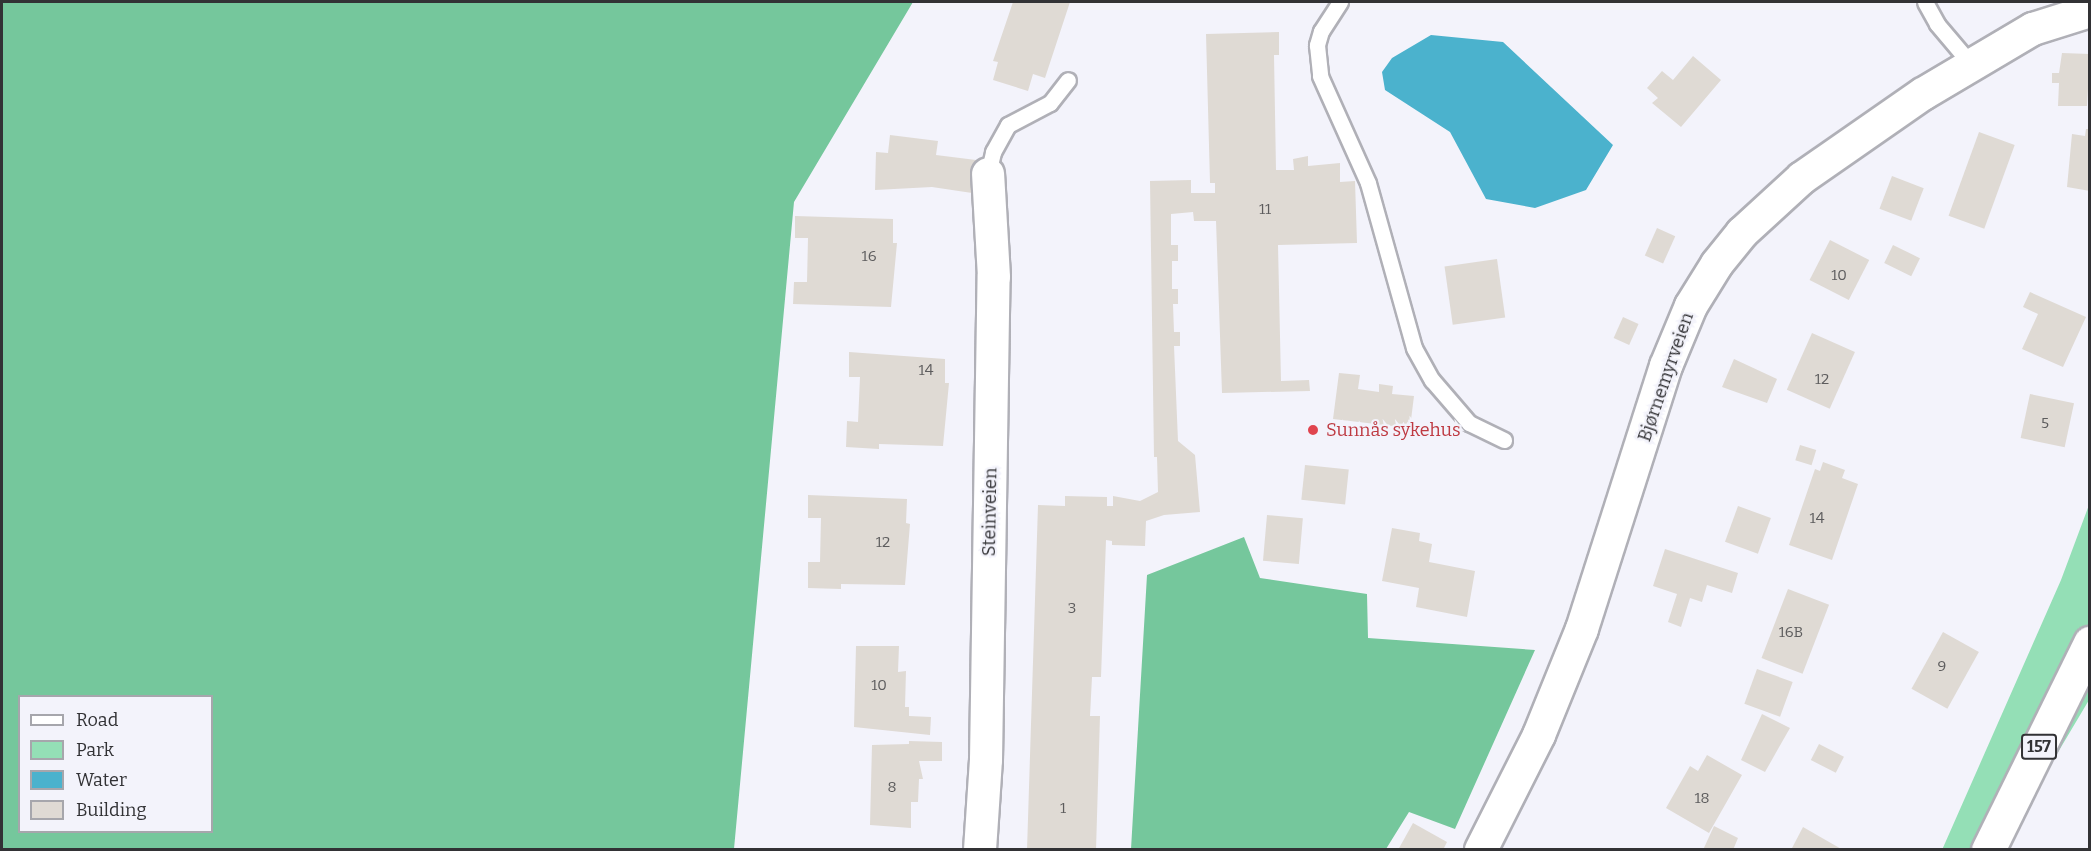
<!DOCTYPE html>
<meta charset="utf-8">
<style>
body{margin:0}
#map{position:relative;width:2091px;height:851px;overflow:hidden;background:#f3f3fb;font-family:Bitter,serif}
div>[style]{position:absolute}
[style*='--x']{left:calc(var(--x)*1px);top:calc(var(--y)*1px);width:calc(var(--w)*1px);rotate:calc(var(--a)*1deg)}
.green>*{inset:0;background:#94dfb6}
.forest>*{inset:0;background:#75c79c}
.water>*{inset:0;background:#4bb2cd}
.building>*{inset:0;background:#dfdad4;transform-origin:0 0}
.roads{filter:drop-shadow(2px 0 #b0b0b7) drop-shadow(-2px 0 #b0b0b7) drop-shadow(0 2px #b0b0b7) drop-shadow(0 -2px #b0b0b7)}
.lane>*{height:15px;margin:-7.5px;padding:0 7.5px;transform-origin:7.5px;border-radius:7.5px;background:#fff}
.street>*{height:32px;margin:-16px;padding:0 16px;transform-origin:16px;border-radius:16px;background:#fff}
.primary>*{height:33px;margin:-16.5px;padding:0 16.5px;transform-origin:16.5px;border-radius:16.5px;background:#fff}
.dots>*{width:16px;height:16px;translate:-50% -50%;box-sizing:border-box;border:3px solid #f3f3fb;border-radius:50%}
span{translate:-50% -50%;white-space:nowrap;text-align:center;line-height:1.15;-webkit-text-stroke:4.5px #f3f3fb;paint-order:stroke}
.number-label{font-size:15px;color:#5d5c5d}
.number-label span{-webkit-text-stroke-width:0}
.shield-label span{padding:2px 4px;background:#f3f3fb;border:2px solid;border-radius:4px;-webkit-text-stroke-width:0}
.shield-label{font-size:16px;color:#323235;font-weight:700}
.street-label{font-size:18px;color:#323235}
.health-label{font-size:18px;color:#be3a42}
.left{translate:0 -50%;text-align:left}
.frame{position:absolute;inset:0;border:3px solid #323235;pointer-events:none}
.legend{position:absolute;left:18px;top:695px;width:195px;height:138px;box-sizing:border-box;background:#f3f3fb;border:2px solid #a6a6ac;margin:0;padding:8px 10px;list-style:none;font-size:18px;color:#323235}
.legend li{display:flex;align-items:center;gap:12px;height:30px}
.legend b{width:30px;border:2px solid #a6a6ac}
</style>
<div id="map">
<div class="green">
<div style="clip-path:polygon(2089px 505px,2089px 700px,2026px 806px,2007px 849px,1942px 850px,2061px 580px)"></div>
</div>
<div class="forest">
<div style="clip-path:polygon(evenodd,2px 2px,913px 2px,794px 202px,734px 849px,2px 849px,2px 2px,20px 696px,212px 696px,212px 832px,20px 832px,20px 696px)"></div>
<div style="clip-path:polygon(1244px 537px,1260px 578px,1367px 594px,1368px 638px,1535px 650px,1455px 829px,1409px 812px,1386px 849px,1131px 849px,1147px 575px)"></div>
</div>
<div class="water">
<div style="clip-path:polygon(1431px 35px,1503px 42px,1613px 145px,1586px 190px,1535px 208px,1486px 199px,1450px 132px,1385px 90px,1382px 72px,1392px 58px)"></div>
</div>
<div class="building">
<div style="clip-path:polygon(1013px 2px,1070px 2px,1045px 78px,1033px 74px,1028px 91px,993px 80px,998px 62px,993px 61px)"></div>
<div style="clip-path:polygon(1279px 32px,1279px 55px,1274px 55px,1276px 170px,1294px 170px,1293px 159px,1308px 156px,1308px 166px,1340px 163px,1340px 182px,1355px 181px,1357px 243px,1278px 245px,1281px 381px,1309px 380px,1310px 391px,1222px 393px,1216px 221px,1194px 221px,1193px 212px,1171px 214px,1171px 245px,1178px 245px,1178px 261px,1172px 261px,1172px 289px,1178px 289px,1178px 304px,1173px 304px,1174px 332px,1180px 332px,1180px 346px,1174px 346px,1178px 441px,1195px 455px,1200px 512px,1164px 515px,1146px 521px,1145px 546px,1112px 545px,1112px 541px,1106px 540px,1101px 677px,1092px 677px,1090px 716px,1100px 716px,1096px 850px,1027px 850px,1038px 505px,1065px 506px,1065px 496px,1107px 497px,1107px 506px,1113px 506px,1113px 496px,1140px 501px,1158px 492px,1157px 457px,1154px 457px,1150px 181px,1191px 180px,1191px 193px,1215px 193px,1215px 183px,1210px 183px,1206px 34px)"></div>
<div style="clip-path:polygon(2062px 53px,2090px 54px,2087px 106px,2058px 106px,2059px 83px,2052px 83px,2052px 73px,2059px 73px)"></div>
<div style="clip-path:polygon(1693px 56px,1721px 80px,1681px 127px,1652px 103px,1658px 98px,1647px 88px,1662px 71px,1673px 80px)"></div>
<div style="clip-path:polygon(2086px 129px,2090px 129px,2090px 191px,2067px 187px,2072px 134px,2085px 136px)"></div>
<div style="left:1979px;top:132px;width:38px;height:89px;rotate:20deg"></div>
<div style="clip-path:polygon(890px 135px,938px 141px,936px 155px,976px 160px,972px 193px,932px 187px,875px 190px,876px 152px,888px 153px)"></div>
<div style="left:1892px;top:176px;width:34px;height:35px;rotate:21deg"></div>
<div style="clip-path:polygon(795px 216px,893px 219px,893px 243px,897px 243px,891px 307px,793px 304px,794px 282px,807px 282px,808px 238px,795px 238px)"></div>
<div style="left:1657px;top:228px;width:20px;height:30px;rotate:24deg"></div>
<div style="left:1830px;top:240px;width:44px;height:45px;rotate:27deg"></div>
<div style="left:1893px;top:245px;width:30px;height:20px;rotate:26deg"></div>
<div style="left:1497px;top:259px;width:59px;height:53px;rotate:82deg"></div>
<div style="clip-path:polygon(2030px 292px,2086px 317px,2063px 367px,2022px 349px,2038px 314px,2023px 307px)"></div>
<div style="left:1623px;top:317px;width:17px;height:23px;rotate:24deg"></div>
<div style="left:1812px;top:333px;width:47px;height:62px;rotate:24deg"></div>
<div style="clip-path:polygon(849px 352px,945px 359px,945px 383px,949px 383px,943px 446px,879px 444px,879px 449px,846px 447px,847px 421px,858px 422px,860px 377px,849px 377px)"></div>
<div style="clip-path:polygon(1734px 359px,1777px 379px,1767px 403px,1722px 387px)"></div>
<div style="clip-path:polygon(1339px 373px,1360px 375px,1358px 389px,1379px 392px,1379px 384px,1393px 386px,1392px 394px,1414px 396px,1410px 428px,1333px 419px)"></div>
<div style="left:2030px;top:394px;width:45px;height:45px;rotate:12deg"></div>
<div style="left:1800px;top:445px;width:17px;height:16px;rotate:17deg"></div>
<div style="clip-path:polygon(1823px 462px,1845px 470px,1842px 478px,1858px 484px,1832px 560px,1789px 545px,1815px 469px,1820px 471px)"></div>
<div style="left:1305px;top:465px;width:44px;height:35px;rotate:6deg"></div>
<div style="clip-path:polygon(808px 495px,907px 499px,906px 523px,910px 524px,905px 585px,841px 584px,841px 589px,808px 588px,808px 562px,820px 562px,821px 518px,808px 518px)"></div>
<div style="left:1738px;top:506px;width:35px;height:38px;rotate:20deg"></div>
<div style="left:1267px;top:515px;width:36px;height:46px;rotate:5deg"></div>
<div style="clip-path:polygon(1392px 528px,1420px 533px,1419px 541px,1432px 544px,1429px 562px,1475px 571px,1467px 617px,1416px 607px,1419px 588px,1382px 581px)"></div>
<div style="clip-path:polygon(1665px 549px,1738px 573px,1732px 593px,1707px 585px,1702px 602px,1690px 598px,1681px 627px,1668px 622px,1677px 594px,1653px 586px)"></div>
<div style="left:1788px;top:589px;width:44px;height:74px;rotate:21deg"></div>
<div style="left:1943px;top:632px;width:41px;height:65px;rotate:29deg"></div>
<div style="clip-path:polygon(856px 646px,899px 646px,898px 672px,906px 671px,905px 707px,909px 707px,909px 716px,931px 717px,930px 735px,854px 727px)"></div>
<div style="left:1757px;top:669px;width:38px;height:37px;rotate:20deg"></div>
<div style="clip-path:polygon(1762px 714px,1790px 728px,1765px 772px,1741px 760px)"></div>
<div style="clip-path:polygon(909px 741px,942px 742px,942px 761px,919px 761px,923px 779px,919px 779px,918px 802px,911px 802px,911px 828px,870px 825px,872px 745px,909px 744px)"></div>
<div style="left:1819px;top:744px;width:28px;height:18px;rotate:27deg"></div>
<div style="clip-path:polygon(1707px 755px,1742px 775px,1709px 833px,1666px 808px,1690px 766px,1698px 771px)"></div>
<div style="clip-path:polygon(1413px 823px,1447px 842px,1443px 850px,1398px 850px)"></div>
<div style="clip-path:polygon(1714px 826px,1738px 838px,1733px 850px,1703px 850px)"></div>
<div style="clip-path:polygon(1803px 827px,1843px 850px,1791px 850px)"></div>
</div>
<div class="roads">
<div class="lane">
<div style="--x:1340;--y:2;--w:35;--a:123"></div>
<div style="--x:1321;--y:31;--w:15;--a:106"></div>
<div style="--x:1317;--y:45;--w:31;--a:84"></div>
<div style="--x:1320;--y:76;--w:117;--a:65.8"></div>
<div style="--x:1368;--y:183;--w:171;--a:74.4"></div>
<div style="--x:1414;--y:348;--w:37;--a:61"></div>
<div style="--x:1432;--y:380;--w:57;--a:49.3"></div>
<div style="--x:1469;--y:423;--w:39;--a:26"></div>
<div style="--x:1925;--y:2;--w:25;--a:61"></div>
<div style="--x:1937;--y:24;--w:51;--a:49.8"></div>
<div style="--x:988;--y:174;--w:23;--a:-77"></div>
<div style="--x:993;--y:152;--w:31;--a:-61"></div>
<div style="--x:1008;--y:125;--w:47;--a:-27.6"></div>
<div style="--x:1050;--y:103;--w:29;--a:-52"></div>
</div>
<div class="street">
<div style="--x:980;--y:850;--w:90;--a:-86.2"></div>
<div style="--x:986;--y:760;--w:483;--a:-89.1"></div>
<div style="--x:994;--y:277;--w:103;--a:-93.3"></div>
<div style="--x:1481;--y:850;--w:129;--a:-63.2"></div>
<div style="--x:1539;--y:735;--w:114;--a:-67.9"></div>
<div style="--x:1582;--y:629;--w:276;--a:-72.3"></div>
<div style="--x:1666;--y:366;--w:65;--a:-67.4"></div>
<div style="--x:1691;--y:306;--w:49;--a:-58.2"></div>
<div style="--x:1717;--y:264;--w:40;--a:-51"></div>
<div style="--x:1742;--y:233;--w:81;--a:-42.5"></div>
<div style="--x:1802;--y:178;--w:147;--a:-34.8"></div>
<div style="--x:1923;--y:94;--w:128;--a:-30.6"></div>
<div style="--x:2033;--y:29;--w:60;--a:-17.5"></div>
</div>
<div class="primary">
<div style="--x:1988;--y:850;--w:231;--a:-63.8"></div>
</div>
</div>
<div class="dots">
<div style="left:1313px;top:430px;background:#e0444e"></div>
</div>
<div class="number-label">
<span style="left:1265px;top:210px">11</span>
<span style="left:869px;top:257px">16</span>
<span style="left:1839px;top:276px">10</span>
<span style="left:926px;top:371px">14</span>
<span style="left:1822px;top:380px">12</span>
<span style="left:2045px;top:424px">5</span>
<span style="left:1817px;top:519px">14</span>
<span style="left:883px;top:543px">12</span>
<span style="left:1072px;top:609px">3</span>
<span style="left:1791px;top:633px">16B</span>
<span style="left:1942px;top:667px">9</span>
<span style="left:879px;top:686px">10</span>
<span style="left:892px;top:788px">8</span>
<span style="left:1702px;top:799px">18</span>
<span style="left:1063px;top:809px">1</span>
</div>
<div class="shield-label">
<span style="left:2039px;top:747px">157</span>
</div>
<div class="street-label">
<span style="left:1666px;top:377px;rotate:-71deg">Bjørnemyrveien</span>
<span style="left:990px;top:512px;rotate:-89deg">Steinveien</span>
</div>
<div class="health-label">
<span class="left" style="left:1326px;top:430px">Sunnås sykehus</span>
</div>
<div class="frame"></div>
<ul class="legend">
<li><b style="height:8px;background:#fff"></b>Road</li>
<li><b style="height:16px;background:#94dfb6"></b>Park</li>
<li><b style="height:16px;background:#4bb2cd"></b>Water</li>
<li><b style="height:16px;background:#dfdad4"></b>Building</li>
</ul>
</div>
